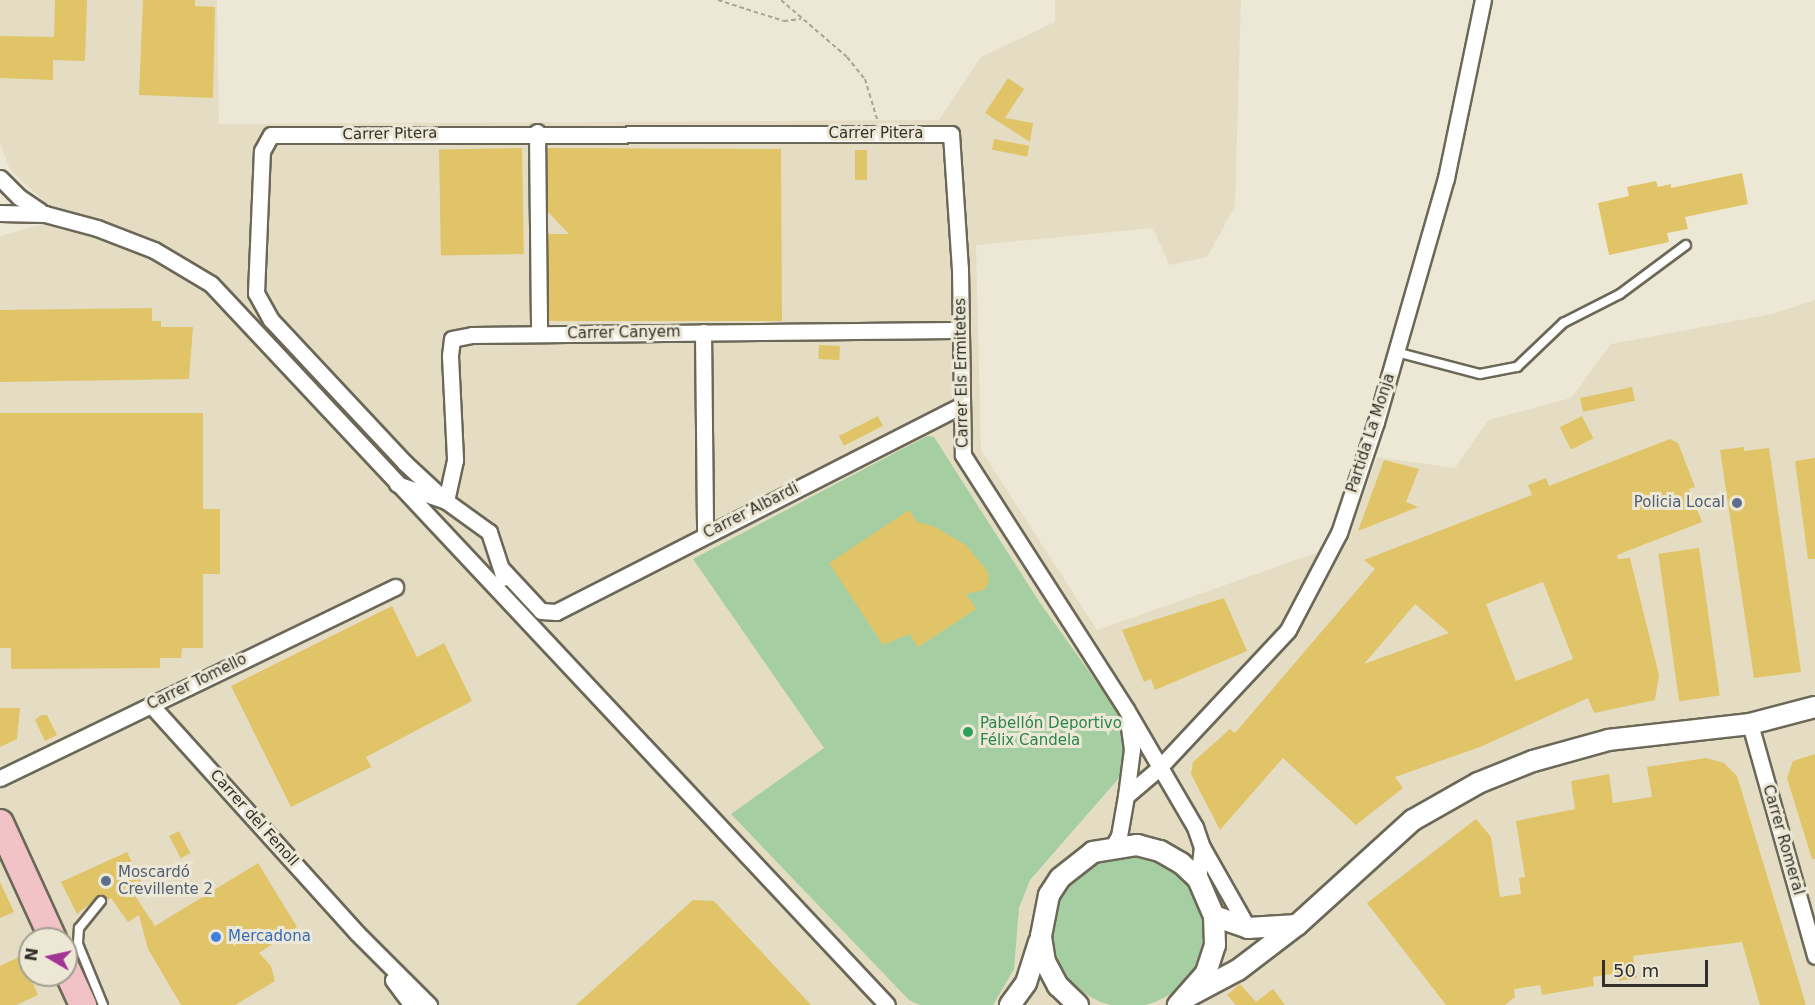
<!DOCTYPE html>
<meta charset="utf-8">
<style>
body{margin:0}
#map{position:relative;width:1815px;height:1005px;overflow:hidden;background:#ede8d6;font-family:"DejaVu Sans",sans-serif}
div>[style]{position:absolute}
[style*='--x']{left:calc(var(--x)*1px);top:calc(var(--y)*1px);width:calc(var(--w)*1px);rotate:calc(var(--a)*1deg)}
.built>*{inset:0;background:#e4ddc4}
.green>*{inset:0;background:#a6cea3}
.round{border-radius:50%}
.building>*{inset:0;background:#e0c467;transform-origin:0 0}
.path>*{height:2px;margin-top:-1px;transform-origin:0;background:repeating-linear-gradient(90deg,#a7a396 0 4.5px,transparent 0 7.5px)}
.roads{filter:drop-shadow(2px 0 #6c6858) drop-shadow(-2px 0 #6c6858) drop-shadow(0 2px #6c6858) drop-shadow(0 -2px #6c6858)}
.service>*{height:8px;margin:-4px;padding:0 4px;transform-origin:4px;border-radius:4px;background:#fff}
.minor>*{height:15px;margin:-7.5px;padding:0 7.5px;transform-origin:7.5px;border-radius:7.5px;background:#fff}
.tertiary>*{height:20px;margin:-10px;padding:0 10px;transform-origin:10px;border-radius:10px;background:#fff}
.trunk>*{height:26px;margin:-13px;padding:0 13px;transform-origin:13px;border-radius:13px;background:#f2c3c6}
.dots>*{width:16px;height:16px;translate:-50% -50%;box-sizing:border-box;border:3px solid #ede8d6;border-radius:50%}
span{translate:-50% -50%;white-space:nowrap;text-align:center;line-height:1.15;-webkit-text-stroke:6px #ede8d6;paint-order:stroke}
.street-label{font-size:15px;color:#323029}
.service-label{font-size:15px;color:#4e5e75}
.right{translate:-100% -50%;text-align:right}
.left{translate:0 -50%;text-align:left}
.leisure-label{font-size:15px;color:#27864d}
.shop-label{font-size:15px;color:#366cbe}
.north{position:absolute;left:18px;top:927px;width:60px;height:60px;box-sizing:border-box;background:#ede8d6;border:2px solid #a29e91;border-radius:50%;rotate:279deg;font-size:16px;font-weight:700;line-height:24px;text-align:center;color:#323029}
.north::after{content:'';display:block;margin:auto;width:21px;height:27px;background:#a13494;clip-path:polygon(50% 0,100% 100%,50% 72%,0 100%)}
.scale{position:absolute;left:1602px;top:960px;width:106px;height:27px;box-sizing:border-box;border:3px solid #323029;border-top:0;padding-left:8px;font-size:18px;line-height:21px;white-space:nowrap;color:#323029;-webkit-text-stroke:4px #ede8d6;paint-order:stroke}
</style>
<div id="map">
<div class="built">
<div style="clip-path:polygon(evenodd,0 0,217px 0,219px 124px,939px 120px,981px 57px,1055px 22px,1055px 0,1241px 0,1235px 206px,1207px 257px,1169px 265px,1153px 228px,976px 245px,981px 450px,1097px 630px,1347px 542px,1377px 457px,1455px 468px,1488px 420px,1571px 398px,1611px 344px,1772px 314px,1815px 300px,1815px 1005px,0 1005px,0 236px,40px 225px,46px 203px,10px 170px,0 143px,0 0,30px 939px,66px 939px,66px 975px,30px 975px,30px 939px)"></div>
</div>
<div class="green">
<div style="clip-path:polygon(927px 436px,934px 437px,1040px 603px,1121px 716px,1125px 752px,1119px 778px,1030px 880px,1019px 908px,1014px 969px,993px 1005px,920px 1005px,909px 1000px,731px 814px,824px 748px,693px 559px)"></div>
<div class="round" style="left:1053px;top:857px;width:150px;height:150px"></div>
</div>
<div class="building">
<div style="clip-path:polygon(55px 0,87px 0,85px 61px,53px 60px,53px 80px,0 78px,0 36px,54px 37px)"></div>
<div style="clip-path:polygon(143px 0,195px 0,195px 6px,215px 7px,213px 98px,139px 95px)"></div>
<div style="clip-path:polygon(1008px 78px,1024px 89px,1005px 118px,1033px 123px,1030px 142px,985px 113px)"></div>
<div style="left:994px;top:139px;width:36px;height:11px;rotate:11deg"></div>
<div style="left:522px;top:148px;width:106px;height:83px;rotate:89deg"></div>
<div style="clip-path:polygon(547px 148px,781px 149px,782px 321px,549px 321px,548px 234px,569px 234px,548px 212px)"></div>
<div style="left:855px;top:150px;width:12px;height:30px"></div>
<div style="clip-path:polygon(1742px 173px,1748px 204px,1685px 217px,1688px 229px,1667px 233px,1669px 242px,1609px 255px,1598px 203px,1629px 196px,1627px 187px,1656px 181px,1658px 187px,1671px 184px,1671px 188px)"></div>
<div style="clip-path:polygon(152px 308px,152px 321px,161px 321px,161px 327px,193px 327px,189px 379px,0 382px,0 310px)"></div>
<div style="left:819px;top:345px;width:21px;height:14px;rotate:3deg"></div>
<div style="left:1632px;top:387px;width:14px;height:53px;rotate:78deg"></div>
<div style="clip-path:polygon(0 413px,203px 413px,203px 509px,220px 509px,220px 574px,203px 574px,203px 648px,182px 648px,181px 658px,160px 658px,160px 668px,11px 669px,11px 648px,0 648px)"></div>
<div style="left:878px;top:416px;width:11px;height:44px;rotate:63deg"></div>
<div style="left:1582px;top:416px;width:25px;height:25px;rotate:63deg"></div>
<div style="clip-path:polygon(evenodd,1670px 439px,1678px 443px,1695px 487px,1689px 489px,1702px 522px,1617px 555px,1618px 559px,1630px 558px,1659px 675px,1655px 700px,1594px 713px,1588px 698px,1480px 747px,1395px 777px,1403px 788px,1356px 825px,1283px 758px,1220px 830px,1191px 774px,1193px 762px,1230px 729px,1235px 733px,1375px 569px,1364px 560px,1532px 495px,1528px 485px,1546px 478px,1549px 486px,1670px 439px,1543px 582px,1573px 659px,1516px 681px,1486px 604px,1543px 582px,1670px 439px,1415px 604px,1449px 633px,1364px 664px,1415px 604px)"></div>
<div style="clip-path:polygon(1744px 447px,1744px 451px,1769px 448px,1801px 672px,1754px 678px,1720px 450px)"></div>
<div style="clip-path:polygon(1815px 458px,1815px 559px,1808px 559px,1795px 461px)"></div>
<div style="clip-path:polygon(1384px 460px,1419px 469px,1406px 502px,1418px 507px,1358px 531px)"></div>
<div style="clip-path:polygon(909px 510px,917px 522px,933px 526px,966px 545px,988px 572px,989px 581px,984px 590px,966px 594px,976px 609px,918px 647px,909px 634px,883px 645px,829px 563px)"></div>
<div style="left:1699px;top:548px;width:149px;height:41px;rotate:82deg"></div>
<div style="clip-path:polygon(1224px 598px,1247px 651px,1155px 690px,1151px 679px,1144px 682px,1122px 630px)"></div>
<div style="clip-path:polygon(392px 606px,417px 657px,444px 643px,472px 701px,366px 757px,371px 767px,291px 807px,231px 686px)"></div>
<div style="clip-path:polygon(0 708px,20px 708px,17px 739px,0 747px)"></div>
<div style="clip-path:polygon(41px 715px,47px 715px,57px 735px,45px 741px,35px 720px)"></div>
<div style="clip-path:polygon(1815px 754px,1815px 859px,1812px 859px,1787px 778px,1793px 761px)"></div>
<div style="clip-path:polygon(1706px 758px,1724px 763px,1737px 776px,1806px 1005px,1760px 1005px,1742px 942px,1633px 956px,1637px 978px,1619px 981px,1618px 973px,1593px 977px,1594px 986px,1542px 995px,1540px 985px,1514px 989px,1515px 997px,1505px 1005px,1446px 1005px,1367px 903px,1476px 819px,1491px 837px,1500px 897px,1521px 894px,1519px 878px,1525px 877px,1516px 821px,1575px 809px,1571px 781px,1609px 774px,1613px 803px,1652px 797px,1647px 767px)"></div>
<div style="left:179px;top:831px;width:25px;height:11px;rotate:63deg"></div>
<div style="clip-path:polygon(127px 852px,141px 881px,129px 887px,155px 926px,258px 863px,297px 927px,259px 953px,271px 966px,275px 981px,235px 1005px,181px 1005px,148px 949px,139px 915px,128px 922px,111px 898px,107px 900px,101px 895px,77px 914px,61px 882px)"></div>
<div style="clip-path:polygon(0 882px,14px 912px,0 918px)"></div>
<div style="clip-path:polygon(693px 900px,714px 901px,811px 1005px,576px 1005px)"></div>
<div style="clip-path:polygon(21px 956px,38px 995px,16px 1005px,0 1005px,0 966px)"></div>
<div style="clip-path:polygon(1240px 984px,1256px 1002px,1273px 989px,1285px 1005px,1236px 1005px,1227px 995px)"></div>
</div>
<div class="path">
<div style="--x:718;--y:0;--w:69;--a:17.7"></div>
<div style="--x:784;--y:21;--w:17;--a:-7"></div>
<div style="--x:781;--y:0;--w:87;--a:40.8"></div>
<div style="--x:847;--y:57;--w:28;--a:51"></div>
<div style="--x:865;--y:79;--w:42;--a:73.3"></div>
</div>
<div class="roads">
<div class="service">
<div style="--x:1396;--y:352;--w:87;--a:14.7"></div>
<div style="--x:1480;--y:374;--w:38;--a:-11"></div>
<div style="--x:1517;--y:367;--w:64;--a:-43.7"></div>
<div style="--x:1563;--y:323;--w:64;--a:-27"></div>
<div style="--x:1620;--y:294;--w:82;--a:-36.6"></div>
<div style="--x:101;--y:901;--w:35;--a:129"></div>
<div style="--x:79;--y:928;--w:16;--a:94"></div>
<div style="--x:78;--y:944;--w:66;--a:67.7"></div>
</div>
<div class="minor">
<div style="--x:537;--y:132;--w:202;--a:89.4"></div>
<div style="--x:0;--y:178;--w:27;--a:45"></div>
<div style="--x:19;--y:197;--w:25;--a:34"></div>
<div style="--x:0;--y:213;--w:45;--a:1.3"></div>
<div style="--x:45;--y:214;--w:54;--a:15.1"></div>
<div style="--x:97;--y:228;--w:61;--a:21.1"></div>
<div style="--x:154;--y:250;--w:66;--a:30.8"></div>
<div style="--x:211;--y:284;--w:988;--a:46.84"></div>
<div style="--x:960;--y:330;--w:488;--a:179.4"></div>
<div style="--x:472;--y:335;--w:20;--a:169"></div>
<div style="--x:452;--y:339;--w:17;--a:97"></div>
<div style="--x:450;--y:356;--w:104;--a:87.2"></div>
<div style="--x:455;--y:460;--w:42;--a:102.4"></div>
<div style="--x:446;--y:501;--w:56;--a:-137.2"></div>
<div style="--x:405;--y:463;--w:196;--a:-133.1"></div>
<div style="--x:271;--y:320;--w:31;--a:-119"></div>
<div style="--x:256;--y:293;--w:142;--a:-87.6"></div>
<div style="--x:262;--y:151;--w:18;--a:-61"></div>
<div style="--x:271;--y:135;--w:680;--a:-0.08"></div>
<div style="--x:951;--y:134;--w:135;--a:86.2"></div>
<div style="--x:960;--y:269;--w:186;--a:89.1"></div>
<div style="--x:963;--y:455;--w:302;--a:57.3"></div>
<div style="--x:1126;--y:709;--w:137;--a:59.7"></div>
<div style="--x:1195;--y:827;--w:21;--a:71"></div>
<div style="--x:1202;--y:847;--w:32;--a:97"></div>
<div style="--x:703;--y:332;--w:202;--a:89.4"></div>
<div style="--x:397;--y:484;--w:52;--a:19.1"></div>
<div style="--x:446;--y:501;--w:53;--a:35.8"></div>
<div style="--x:489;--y:532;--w:48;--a:71.9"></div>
<div style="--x:502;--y:569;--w:57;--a:47.1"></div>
<div style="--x:541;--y:611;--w:15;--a:4"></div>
<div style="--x:556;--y:612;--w:453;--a:-27"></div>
<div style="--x:151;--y:705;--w:307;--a:47.9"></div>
<div style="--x:357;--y:933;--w:102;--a:45"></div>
<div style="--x:1750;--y:724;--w:241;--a:74.3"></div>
<div style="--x:0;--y:778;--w:439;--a:-25.8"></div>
<div style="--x:1126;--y:796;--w:42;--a:-40.2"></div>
<div style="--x:1158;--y:769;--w:190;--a:-46.9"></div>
<div style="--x:1288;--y:630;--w:110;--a:-62.3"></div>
<div style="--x:1339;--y:533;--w:117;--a:-71.6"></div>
<div style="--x:1376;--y:422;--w:254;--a:-74"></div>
<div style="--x:1446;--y:178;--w:182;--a:-78.3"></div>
<div style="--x:1113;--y:846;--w:12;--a:-59"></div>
<div style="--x:1119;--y:836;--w:41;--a:-80.1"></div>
<div style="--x:1126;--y:796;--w:47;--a:-82.7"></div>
<div style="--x:1132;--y:749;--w:28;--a:-98"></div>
<div style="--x:1202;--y:847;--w:93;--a:60.4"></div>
<div style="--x:393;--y:980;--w:31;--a:53"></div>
</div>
<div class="tertiary">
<div style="--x:1214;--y:916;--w:36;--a:19"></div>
<div style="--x:1248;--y:928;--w:49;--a:-3.5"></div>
<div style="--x:1189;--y:996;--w:55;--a:-28"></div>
<div style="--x:1238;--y:970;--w:74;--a:-37.3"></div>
<div style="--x:1297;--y:925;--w:156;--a:-42.2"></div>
<div style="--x:1413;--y:820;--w:75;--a:-29.6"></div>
<div style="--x:1478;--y:783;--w:59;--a:-21.8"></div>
<div style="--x:1533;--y:761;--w:78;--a:-15.6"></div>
<div style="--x:1608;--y:740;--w:143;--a:-6.4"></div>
<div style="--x:1750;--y:724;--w:67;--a:-14.7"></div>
<div style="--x:1010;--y:1005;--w:27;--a:-54"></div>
<div style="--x:1026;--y:983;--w:43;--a:-72.4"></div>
<div style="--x:1078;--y:1005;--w:28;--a:-136"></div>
<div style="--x:1058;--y:986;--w:27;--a:-118"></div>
<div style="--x:1045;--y:962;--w:26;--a:-99"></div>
<div style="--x:1041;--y:936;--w:42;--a:-79"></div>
<div style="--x:1049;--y:895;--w:20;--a:-57"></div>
<div style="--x:1060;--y:878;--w:42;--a:-38.2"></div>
<div style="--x:1093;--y:852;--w:45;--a:-9"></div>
<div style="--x:1137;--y:845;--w:24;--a:15"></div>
<div style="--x:1160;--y:851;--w:24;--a:30"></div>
<div style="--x:1181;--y:863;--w:23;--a:43"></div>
<div style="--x:1198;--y:879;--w:40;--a:66.6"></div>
<div style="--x:1214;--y:916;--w:29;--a:88"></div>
<div style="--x:1215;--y:945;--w:29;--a:108"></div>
<div style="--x:1206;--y:973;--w:43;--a:131.2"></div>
</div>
<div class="trunk">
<div style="--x:0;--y:823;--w:128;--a:65.4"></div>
<div style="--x:66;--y:968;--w:41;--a:65.3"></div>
</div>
</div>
<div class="dots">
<div style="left:1737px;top:503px;background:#5c6f8a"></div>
<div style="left:968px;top:732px;background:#2e9e5b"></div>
<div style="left:106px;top:881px;background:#5c6f8a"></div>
<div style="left:216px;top:937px;background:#3f7fe0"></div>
</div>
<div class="street-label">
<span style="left:390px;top:134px;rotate:-1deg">Carrer Pitera</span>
<span style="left:876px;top:134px">Carrer Pitera</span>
<span style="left:624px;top:333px;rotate:-1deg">Carrer Canyem</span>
<span style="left:962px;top:373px;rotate:-91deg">Carrer Els Ermitetes</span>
<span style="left:1371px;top:433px;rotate:-72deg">Partida La Monja</span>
<span style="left:751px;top:511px;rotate:-27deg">Carrer Albardi</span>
<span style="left:197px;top:682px;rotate:-26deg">Carrer Tomello</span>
<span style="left:254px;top:818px;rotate:48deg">Carrer del Fenoll</span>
<span style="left:1783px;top:840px;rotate:74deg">Carrer Romeral</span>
</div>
<div class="service-label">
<span class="right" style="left:1725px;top:503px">Policia Local</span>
<span class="left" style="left:118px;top:881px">Moscardó<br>Crevillente 2</span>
</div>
<div class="leisure-label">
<span class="left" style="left:980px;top:732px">Pabellón Deportivo<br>Félix Candela</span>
</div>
<div class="shop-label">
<span class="left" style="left:228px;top:937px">Mercadona</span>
</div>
<div class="north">N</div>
<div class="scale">50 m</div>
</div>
